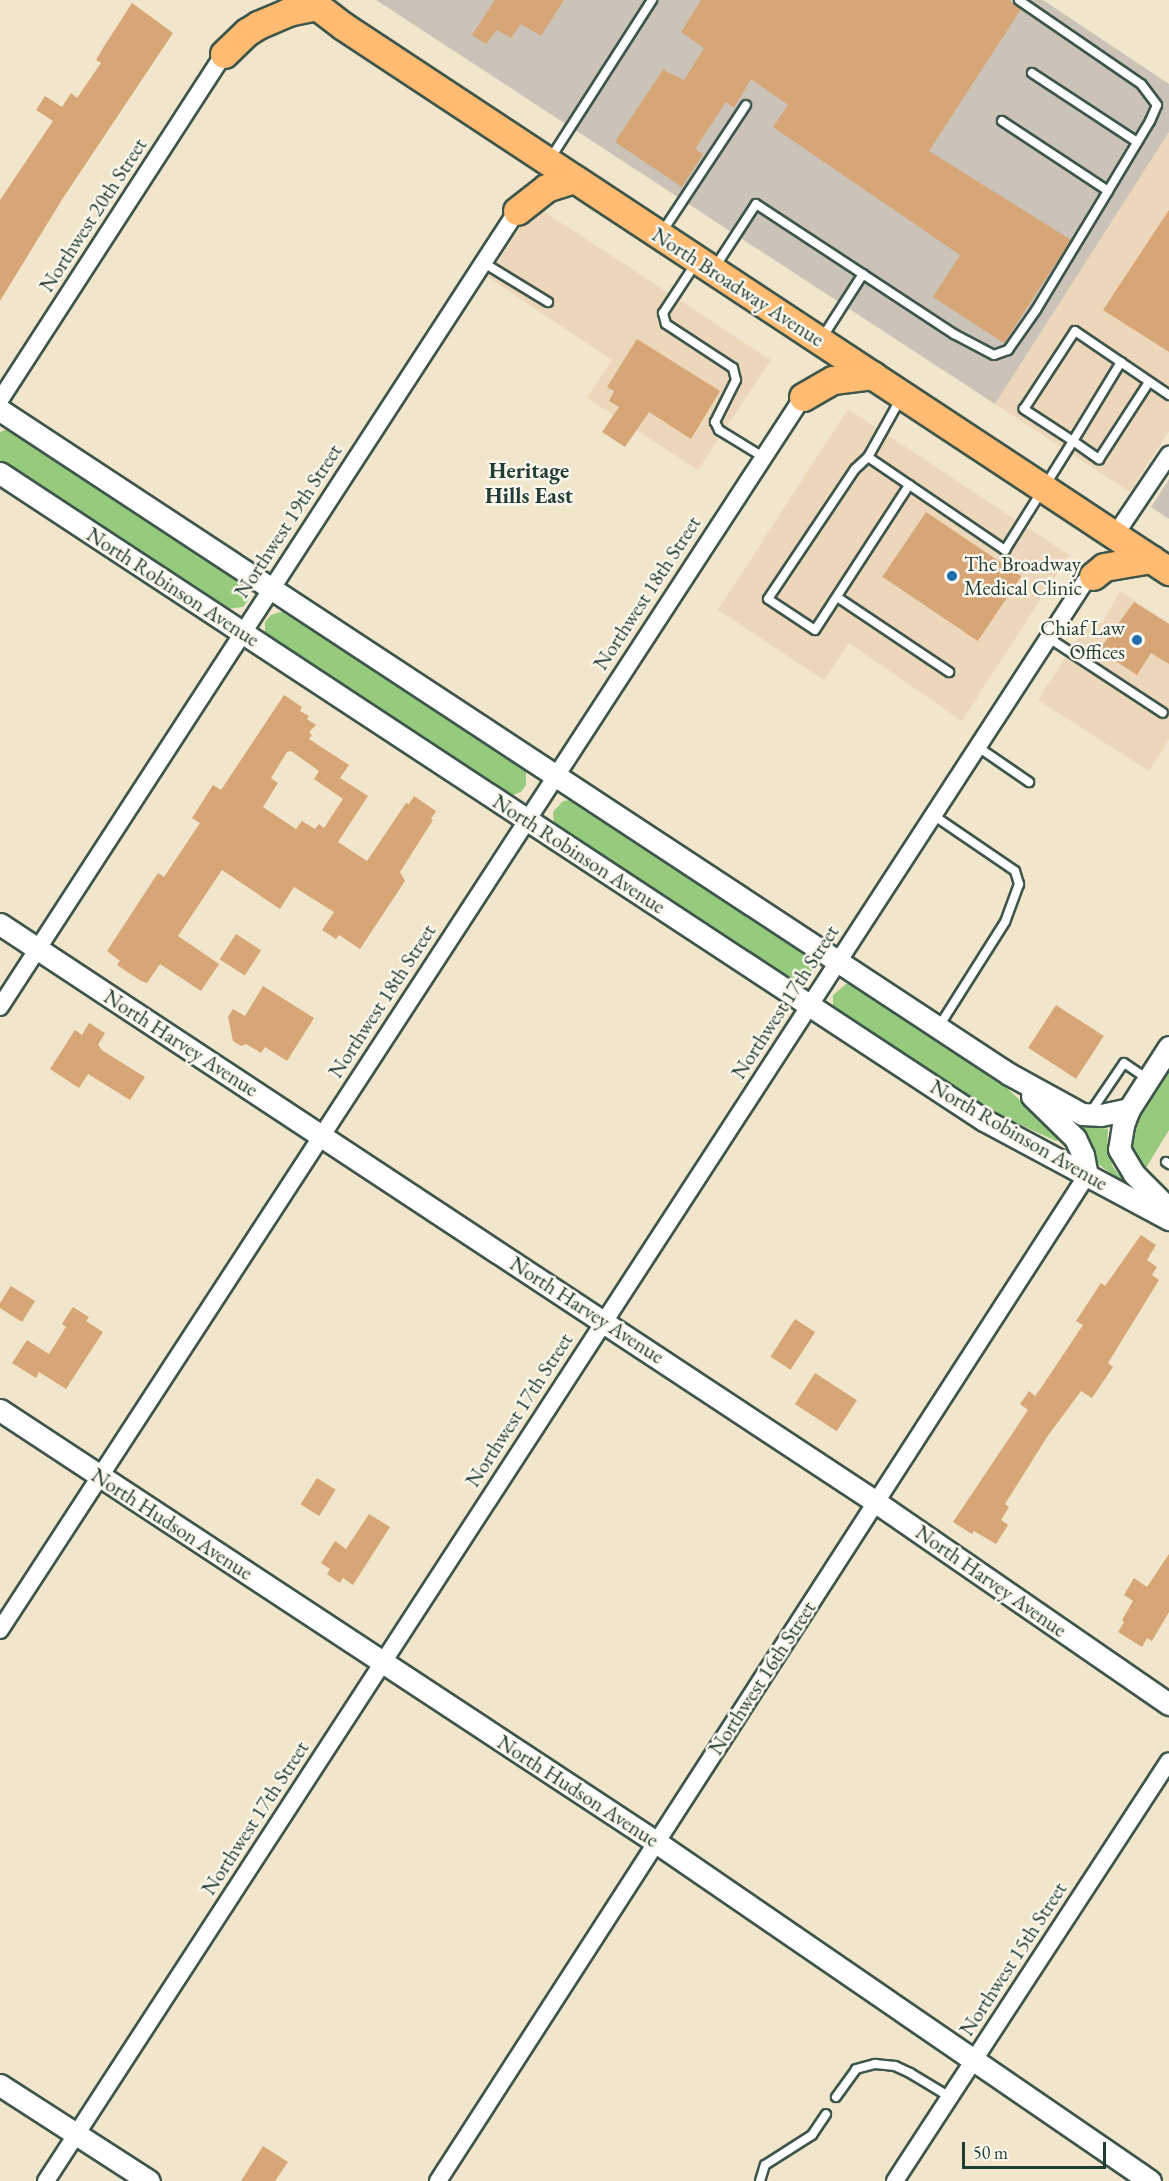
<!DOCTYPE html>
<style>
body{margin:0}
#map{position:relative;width:1169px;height:2181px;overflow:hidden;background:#f1e6cb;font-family:"EB Garamond",serif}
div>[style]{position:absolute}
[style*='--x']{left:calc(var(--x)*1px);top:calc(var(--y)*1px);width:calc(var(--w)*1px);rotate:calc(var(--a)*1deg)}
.built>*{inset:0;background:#ecd7ba}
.industrial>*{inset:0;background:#cbc2b8}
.green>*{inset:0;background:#96cb7d}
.building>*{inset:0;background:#d7a677;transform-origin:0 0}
.roads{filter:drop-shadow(2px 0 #3e564b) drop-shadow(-2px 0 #3e564b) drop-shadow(0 2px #3e564b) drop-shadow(0 -2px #3e564b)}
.service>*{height:8px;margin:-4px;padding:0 4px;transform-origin:4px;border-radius:4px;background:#fff}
.minor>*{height:16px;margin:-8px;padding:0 8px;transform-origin:8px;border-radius:8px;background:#fff}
.tertiary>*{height:21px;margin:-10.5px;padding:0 10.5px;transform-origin:10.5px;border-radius:10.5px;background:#fff}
.primary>*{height:27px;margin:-13.5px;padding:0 13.5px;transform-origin:13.5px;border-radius:13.5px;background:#febb71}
.dots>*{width:16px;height:16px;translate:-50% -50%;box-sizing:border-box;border:3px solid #fbf7ec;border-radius:50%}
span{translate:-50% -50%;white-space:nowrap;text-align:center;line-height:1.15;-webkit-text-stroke:5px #fbf7ec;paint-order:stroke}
.street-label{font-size:21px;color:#1f3d34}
.poi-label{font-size:21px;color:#1f3d34}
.left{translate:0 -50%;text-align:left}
.right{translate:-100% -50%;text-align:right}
.neighbourhood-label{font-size:22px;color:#1f3d34;font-weight:700}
.scale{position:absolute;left:962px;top:2142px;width:144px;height:27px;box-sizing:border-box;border:3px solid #1f3d34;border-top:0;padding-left:8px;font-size:18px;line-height:21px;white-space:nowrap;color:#1f3d34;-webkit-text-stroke:4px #fbf7ec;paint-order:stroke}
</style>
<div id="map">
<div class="built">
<div style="clip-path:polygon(1169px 132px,1169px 431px,1130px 492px,995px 404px)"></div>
<div style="clip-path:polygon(534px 205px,771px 360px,698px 470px,587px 398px,612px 360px,488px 277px)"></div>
<div style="clip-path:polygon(848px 409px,1069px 555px,962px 721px,849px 643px,824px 680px,718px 610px)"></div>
<div style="clip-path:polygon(1120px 591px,1169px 623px,1169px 739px,1149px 771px,1038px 700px,1088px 623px,1102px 623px)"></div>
</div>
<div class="industrial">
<div style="clip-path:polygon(376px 0,1043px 0,1169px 84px,1169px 132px,995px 404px)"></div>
<div style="clip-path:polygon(1169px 479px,1169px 519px,1151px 507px)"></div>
</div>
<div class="green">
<div style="clip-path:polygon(8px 429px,242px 581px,249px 593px,249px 599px,243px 607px,226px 609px,0 461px,0 432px)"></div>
<div style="clip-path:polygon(280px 612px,290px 612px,520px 765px,526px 771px,526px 785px,521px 792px,513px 795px,502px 791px,271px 639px,265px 632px,265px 622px,271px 615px)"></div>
<div style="clip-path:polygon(570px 800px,578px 802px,806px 952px,814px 964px,809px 979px,794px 982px,559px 829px,554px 823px,553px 812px,563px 801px)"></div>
<div style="clip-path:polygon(846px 984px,854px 984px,997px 1079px,1059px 1136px,1060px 1140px,1056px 1141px,978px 1105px,833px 1008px,833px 995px)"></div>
<div style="clip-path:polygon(1169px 1072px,1169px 1130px,1144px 1171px,1129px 1151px,1132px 1128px)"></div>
<div style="clip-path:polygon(1074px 1124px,1108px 1129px,1107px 1149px,1113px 1167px,1123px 1180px,1134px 1187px,1132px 1189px,1098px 1164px)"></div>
</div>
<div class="building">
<div style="clip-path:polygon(495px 0,564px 0,541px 36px,521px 24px,511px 38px,497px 30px,486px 44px,472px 35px)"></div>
<div style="clip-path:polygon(701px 0,1009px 0,1021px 9px,929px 151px,1071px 240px,1004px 343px,933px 297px,960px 255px,773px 127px,788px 105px,751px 79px,734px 108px,726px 102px,695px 149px,703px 154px,682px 187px,615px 142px,663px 70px,684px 80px,704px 48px,681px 32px)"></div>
<div style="clip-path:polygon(132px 3px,173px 33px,63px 198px,0 301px,0 200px,53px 121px,36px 110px,45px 96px,62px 107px,71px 93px,77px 98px,101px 63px,96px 60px,103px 48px)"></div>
<div style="clip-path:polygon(1169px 210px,1169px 352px,1103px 310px)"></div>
<div style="clip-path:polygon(637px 339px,720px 391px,691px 439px,649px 412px,625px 447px,602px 432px,619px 407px,609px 401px,614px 391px,607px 387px)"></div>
<div style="left:926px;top:512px;width:115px;height:78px;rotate:34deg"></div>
<div style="clip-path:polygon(1134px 602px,1169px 624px,1169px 664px,1151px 653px,1137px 675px,1099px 650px)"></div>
<div style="clip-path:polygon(evenodd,284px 695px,302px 707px,300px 711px,309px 716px,307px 719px,316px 725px,309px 732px,312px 735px,309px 739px,349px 765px,340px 778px,368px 796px,338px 842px,367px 861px,406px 803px,409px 804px,414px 796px,436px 811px,431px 819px,433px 820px,400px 872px,405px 881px,360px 949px,339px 935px,336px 939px,322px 930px,334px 912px,294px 887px,280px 909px,222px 870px,178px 936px,219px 964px,201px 991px,160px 964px,147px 983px,141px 981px,117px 965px,120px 961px,107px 951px,158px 873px,164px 877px,200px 823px,192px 818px,213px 785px,221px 790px,284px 695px,291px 751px,319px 771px,314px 779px,343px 799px,324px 828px,319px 824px,315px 829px,302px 821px,296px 829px,263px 807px,278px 783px,271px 778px,287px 752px,291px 751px)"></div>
<div style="left:236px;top:934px;width:30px;height:30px;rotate:33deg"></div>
<div style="clip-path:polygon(263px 986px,314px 1018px,287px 1061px,265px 1047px,261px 1053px,246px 1044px,241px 1046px,233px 1041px,228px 1017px,233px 1009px,245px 1016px)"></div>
<div style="left:1056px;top:1005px;width:57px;height:51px;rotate:33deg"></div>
<div style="clip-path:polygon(89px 1023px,105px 1033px,98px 1045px,103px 1051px,145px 1077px,130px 1100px,88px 1074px,79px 1088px,50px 1069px,75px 1030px,82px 1035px)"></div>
<div style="clip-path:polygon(1141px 1235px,1156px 1245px,1147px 1260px,1157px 1267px,1152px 1275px,1159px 1280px,1108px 1363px,1113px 1367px,1092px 1398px,1081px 1391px,1047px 1437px,1005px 1504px,1009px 1507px,1001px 1520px,1008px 1525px,996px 1544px,974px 1531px,972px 1534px,953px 1522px,1028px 1410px,1020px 1404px,1029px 1391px,1035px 1396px,1043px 1385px,1083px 1325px,1076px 1321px,1101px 1283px,1105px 1286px)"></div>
<div style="clip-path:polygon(11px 1286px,35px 1301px,22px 1322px,0 1308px,0 1303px)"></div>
<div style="clip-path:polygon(73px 1307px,89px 1317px,86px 1321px,103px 1332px,66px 1389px,39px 1372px,36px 1378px,12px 1363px,27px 1340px,49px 1354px,66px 1327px,62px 1324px)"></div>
<div style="left:795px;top:1319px;width:24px;height:45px;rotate:33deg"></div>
<div style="left:815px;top:1373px;width:50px;height:37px;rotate:33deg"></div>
<div style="left:317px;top:1478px;width:22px;height:31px;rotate:32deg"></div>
<div style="clip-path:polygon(369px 1514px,390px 1527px,353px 1585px,343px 1578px,340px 1583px,327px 1574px,330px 1569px,321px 1563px,335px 1541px,346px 1549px)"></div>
<div style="clip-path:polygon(1169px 1554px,1169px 1612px,1152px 1641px,1147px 1638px,1142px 1647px,1118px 1632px,1124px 1622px,1122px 1620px,1133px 1601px,1124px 1595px,1134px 1578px,1147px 1587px)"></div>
<div style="clip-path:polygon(263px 2146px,288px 2162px,275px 2181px,241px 2181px)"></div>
</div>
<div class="roads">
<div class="service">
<div style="--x:1032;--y:73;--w:126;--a:33.3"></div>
<div style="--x:1002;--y:121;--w:127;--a:33.4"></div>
<div style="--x:1108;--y:191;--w:82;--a:-59"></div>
<div style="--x:1150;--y:121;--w:17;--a:-66"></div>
<div style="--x:1157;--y:105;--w:26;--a:-127"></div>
<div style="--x:1141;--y:84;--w:148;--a:-145.5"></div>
<div style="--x:550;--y:159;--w:189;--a:-57.3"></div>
<div style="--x:662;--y:232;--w:152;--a:-56.5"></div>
<div style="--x:484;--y:263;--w:75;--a:31.4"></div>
<div style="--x:696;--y:263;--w:60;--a:123.4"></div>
<div style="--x:663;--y:313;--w:11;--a:75"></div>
<div style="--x:666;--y:324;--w:80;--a:33.3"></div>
<div style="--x:733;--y:368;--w:12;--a:76"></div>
<div style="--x:736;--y:380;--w:47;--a:116.6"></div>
<div style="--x:715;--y:422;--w:9;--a:63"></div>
<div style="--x:719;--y:430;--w:52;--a:31.5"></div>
<div style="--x:715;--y:267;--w:75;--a:-56.9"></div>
<div style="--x:756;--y:204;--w:237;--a:33.3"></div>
<div style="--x:954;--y:334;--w:45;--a:27.7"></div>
<div style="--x:994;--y:355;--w:15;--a:-20"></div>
<div style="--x:1008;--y:350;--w:49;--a:-55"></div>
<div style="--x:1036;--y:310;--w:139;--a:-58.8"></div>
<div style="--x:822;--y:338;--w:76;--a:-57.4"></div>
<div style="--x:1121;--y:362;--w:92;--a:121.3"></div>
<div style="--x:1073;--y:441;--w:32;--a:35"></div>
<div style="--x:1099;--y:459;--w:92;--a:-57"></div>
<div style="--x:901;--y:398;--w:68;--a:119.2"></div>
<div style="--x:868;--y:457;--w:166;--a:34.2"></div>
<div style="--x:1005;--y:550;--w:128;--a:-58"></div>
<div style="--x:1073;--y:441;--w:59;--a:-146.9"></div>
<div style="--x:1024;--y:409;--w:93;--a:-56.8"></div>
<div style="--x:1075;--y:331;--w:114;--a:34.2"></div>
<div style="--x:868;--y:457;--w:18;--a:137"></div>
<div style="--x:855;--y:469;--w:156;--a:123.8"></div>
<div style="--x:768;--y:599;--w:56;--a:33.4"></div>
<div style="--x:815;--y:630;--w:173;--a:-57"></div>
<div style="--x:837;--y:597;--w:135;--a:33.8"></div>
<div style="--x:1049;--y:638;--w:136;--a:33.3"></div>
<div style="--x:978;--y:747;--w:62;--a:34.5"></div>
<div style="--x:933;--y:815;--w:99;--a:34.3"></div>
<div style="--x:1015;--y:871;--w:14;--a:73"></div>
<div style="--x:1019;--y:884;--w:40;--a:110.2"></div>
<div style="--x:1005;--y:922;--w:125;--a:122.3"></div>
<div style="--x:1090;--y:1113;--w:60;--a:-55.8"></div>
<div style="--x:1124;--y:1063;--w:29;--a:34"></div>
<div style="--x:1166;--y:1162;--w:4;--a:34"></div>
<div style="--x:836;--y:2097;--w:34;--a:-54"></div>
<div style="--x:856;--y:2069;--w:20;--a:-15"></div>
<div style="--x:875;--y:2064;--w:20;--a:6"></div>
<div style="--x:895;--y:2066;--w:17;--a:25"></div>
<div style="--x:910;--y:2073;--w:47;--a:31"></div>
<div style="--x:760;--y:2181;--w:17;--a:-73"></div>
<div style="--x:765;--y:2165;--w:56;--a:-32.6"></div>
<div style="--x:812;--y:2135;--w:25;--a:-56"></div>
</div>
<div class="minor">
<div style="--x:0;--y:400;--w:412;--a:-57.1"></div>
<div style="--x:1115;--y:535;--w:97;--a:-56"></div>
<div style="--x:0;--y:1007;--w:949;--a:-57"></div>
<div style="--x:0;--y:1630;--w:1471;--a:-56.93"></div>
<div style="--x:46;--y:2181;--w:1906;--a:-56.99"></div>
<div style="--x:1084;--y:583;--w:11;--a:-38"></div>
<div style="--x:438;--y:2181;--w:1197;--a:-57.17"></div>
<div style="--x:895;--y:2181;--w:501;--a:-56.88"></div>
</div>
<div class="tertiary">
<div style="--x:0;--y:410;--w:1208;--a:33.35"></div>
<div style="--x:1009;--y:1074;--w:83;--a:28.7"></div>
<div style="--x:1082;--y:1114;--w:19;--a:3"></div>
<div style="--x:1101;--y:1115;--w:29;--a:-12"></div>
<div style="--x:0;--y:473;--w:1178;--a:33.33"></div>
<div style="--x:984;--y:1120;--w:210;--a:28.2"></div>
<div style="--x:0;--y:924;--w:1050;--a:33.42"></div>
<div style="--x:876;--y:1502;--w:356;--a:34.6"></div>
<div style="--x:1169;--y:1047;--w:74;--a:122.8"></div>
<div style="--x:1129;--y:1109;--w:17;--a:111"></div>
<div style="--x:1123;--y:1125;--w:24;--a:99"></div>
<div style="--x:1119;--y:1149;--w:29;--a:59"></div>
<div style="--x:1134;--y:1174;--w:49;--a:45"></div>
<div style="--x:1032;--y:1096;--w:60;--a:44.3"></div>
<div style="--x:1075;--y:1138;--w:19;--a:65"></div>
<div style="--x:1083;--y:1155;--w:20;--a:79"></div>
<div style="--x:0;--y:1410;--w:785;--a:33.37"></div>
<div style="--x:656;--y:1842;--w:599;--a:34.46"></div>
<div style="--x:0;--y:2085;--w:177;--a:32.8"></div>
</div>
<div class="primary">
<div style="--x:309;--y:0;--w:43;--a:37.4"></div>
<div style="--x:343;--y:26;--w:990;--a:33.42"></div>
<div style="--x:224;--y:54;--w:32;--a:-44"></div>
<div style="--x:247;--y:32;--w:13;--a:-32"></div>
<div style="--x:258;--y:25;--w:33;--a:-23"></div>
<div style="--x:288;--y:12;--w:30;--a:-12"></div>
<div style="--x:517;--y:211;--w:37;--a:-38"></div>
<div style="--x:546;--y:188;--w:29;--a:-18"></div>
<div style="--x:803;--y:397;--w:34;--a:-30"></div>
<div style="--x:833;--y:380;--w:40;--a:-7.1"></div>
<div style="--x:1093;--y:576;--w:14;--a:-39"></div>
<div style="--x:1104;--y:567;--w:48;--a:-9.7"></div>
</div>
</div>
<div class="dots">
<div style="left:952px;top:576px;background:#1f6fb2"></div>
<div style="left:1137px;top:640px;background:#1f6fb2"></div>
</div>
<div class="street-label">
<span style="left:93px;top:215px;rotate:-57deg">Northwest 20th Street</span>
<span style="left:738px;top:287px;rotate:33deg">North Broadway Avenue</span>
<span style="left:288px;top:521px;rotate:-57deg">Northwest 19th Street</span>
<span style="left:173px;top:587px;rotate:33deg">North Robinson Avenue</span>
<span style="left:647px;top:593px;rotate:-57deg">Northwest 18th Street</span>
<span style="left:579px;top:854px;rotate:33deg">North Robinson Avenue</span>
<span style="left:382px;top:1001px;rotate:-57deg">Northwest 18th Street</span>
<span style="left:785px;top:1002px;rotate:-57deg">Northwest 17th Street</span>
<span style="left:181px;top:1043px;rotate:33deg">North Harvey Avenue</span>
<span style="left:1019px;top:1135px;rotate:30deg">North Robinson Avenue</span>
<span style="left:587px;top:1310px;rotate:33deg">North Harvey Avenue</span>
<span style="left:519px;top:1410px;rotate:-57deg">Northwest 17th Street</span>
<span style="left:172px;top:1524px;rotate:33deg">North Hudson Avenue</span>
<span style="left:991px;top:1581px;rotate:35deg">North Harvey Avenue</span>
<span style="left:762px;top:1678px;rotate:-57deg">Northwest 16th Street</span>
<span style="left:578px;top:1791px;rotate:33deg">North Hudson Avenue</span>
<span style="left:255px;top:1818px;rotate:-57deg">Northwest 17th Street</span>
<span style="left:1013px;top:1959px;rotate:-57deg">Northwest 15th Street</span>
</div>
<div class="poi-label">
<span class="left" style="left:964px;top:576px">The Broadway<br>Medical Clinic</span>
<span class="right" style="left:1125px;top:640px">Chiaf Law<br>Offices</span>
</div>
<div class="neighbourhood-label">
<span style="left:529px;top:483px">Heritage<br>Hills East</span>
</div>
<div class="scale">50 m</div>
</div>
